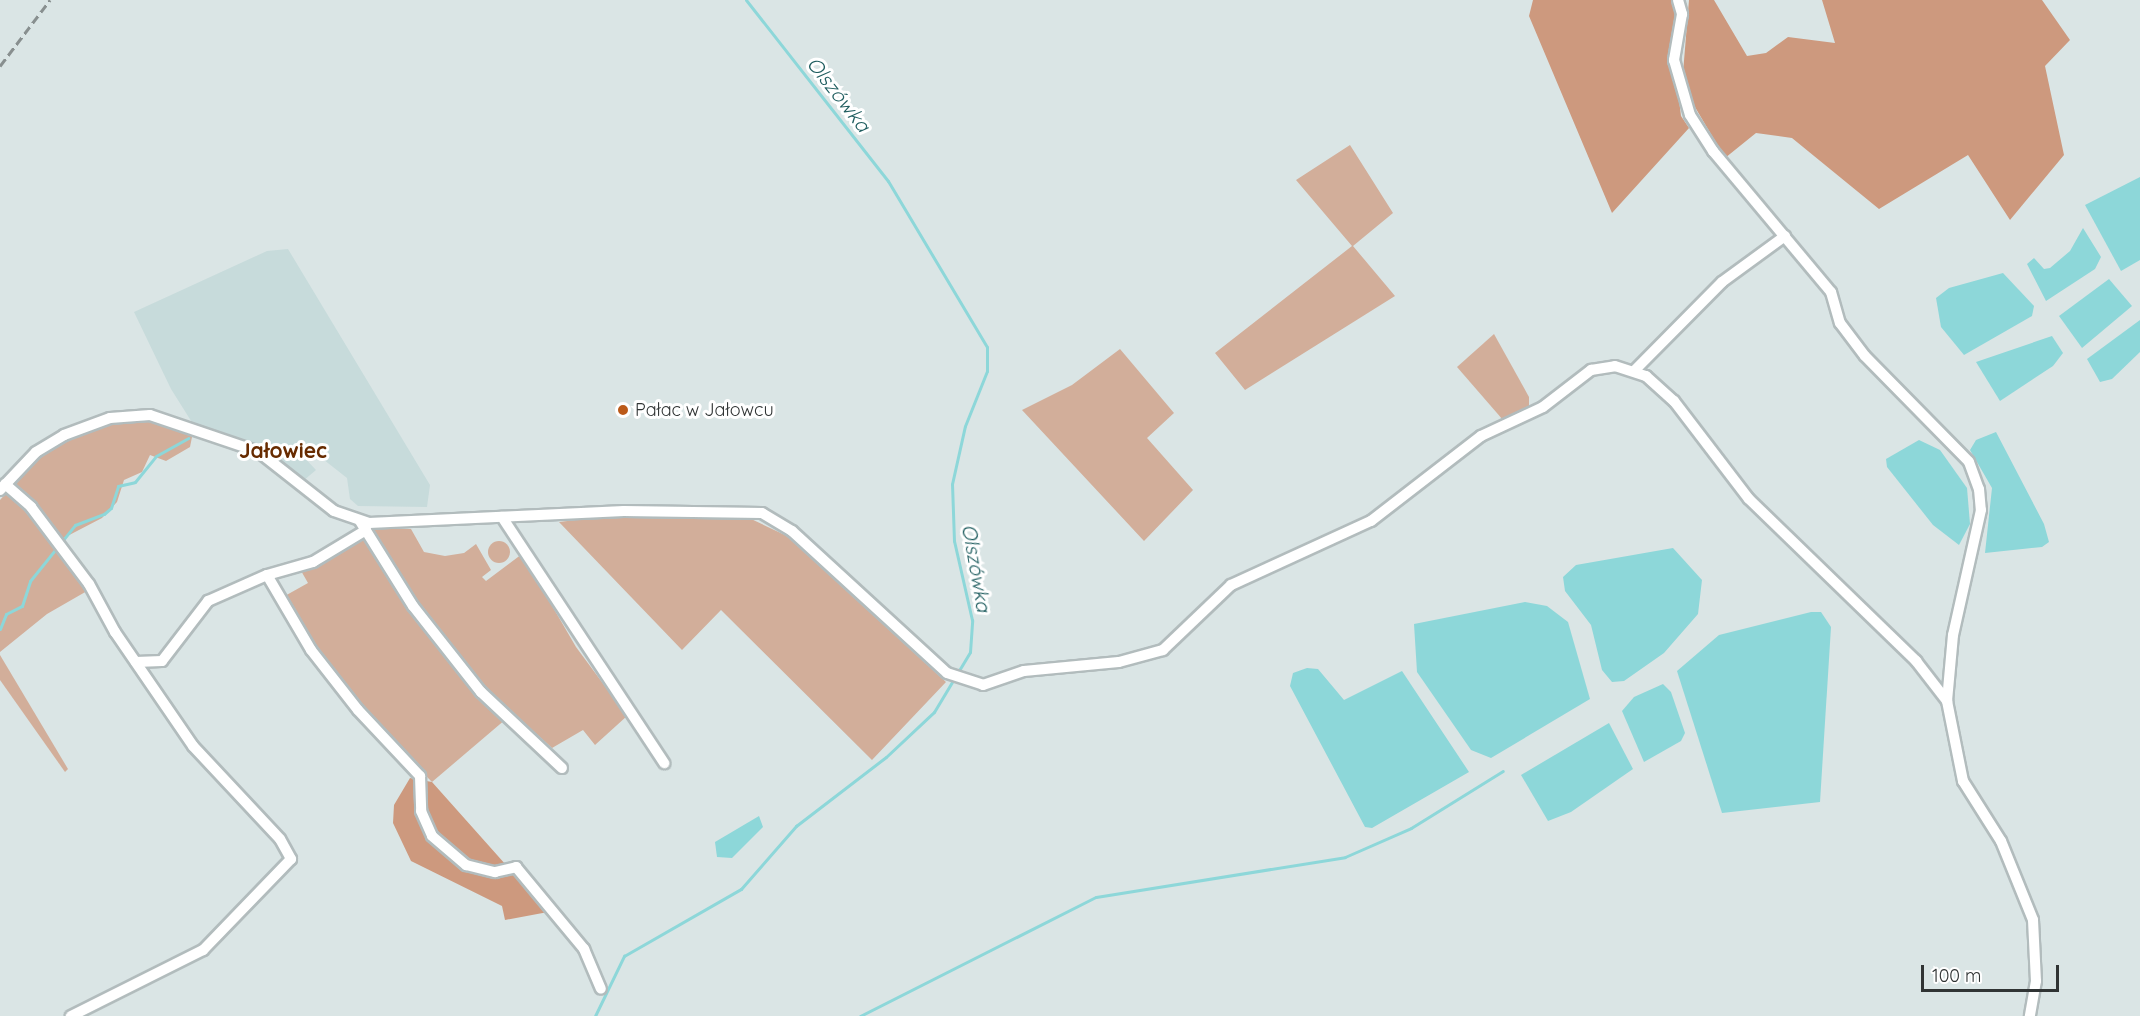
<!DOCTYPE html>
<meta charset="utf-8">
<style>
body{margin:0}
#map{position:relative;width:2140px;height:1016px;overflow:hidden;background:#dae5e5;font-family:Quicksand,sans-serif}
div>[style]{position:absolute}
[style*='--x']{left:calc(var(--x)*1px);top:calc(var(--y)*1px);width:calc(var(--w)*1px);rotate:calc(var(--a)*1deg)}
.built>*{inset:0;background:#c7dbdb}
.green>*{inset:0;background:#d2ae9a}
.round{border-radius:50%}
.forest>*{inset:0;background:#cd997e}
.water>*{inset:0;background:#8dd7d9}
.stream>*{height:3px;margin:-1.5px;padding:0 1.5px;transform-origin:1.5px;border-radius:1.5px;background:#8dd7d9}
.roads{filter:drop-shadow(2px 0 #b2bcbd) drop-shadow(-2px 0 #b2bcbd) drop-shadow(0 2px #b2bcbd) drop-shadow(0 -2px #b2bcbd)}
.minor>*{height:10px;margin:-5px;padding:0 5px;transform-origin:5px;border-radius:5px;background:#fff}
.rail>*{height:3px;margin-top:-1.5px;transform-origin:0;background:repeating-linear-gradient(90deg,#888f8f 0 9px,transparent 0 13.5px)}
.dots>*{width:16px;height:16px;translate:-50% -50%;box-sizing:border-box;border:3px solid #fff;border-radius:50%}
span{translate:-50% -50%;white-space:nowrap;text-align:center;line-height:1.15;-webkit-text-stroke:6px #fff;paint-order:stroke}
.poi-label{font-size:18px;color:#303434}
.left{translate:0 -50%;text-align:left}
.water-label{font-size:20px;color:#1f5d5f;font-style:italic}
.quarter-label{font-size:21px;color:#672b00;font-weight:700}
.scale{position:absolute;left:1921px;top:965px;width:138px;height:27px;box-sizing:border-box;border:3px solid #303434;border-top:0;padding-left:8px;font-size:18px;line-height:21px;white-space:nowrap;color:#303434;-webkit-text-stroke:4px #fff;paint-order:stroke}
</style>
<div id="map">
<div class="built">
<div style="clip-path:polygon(288px 249px,430px 485px,427px 507px,358px 506px,350px 499px,347px 478px,305px 445px,298px 451px,316px 470px,303px 481px,262px 449px,193px 424px,171px 389px,134px 312px,267px 251px)"></div>
</div>
<div class="green">
<div style="clip-path:polygon(1350px 145px,1393px 213px,1353px 246px,1395px 296px,1245px 390px,1215px 353px,1352px 246px,1296px 180px)"></div>
<div style="clip-path:polygon(1494px 334px,1529px 397px,1529px 409px,1503px 420px,1457px 367px)"></div>
<div style="clip-path:polygon(1120px 349px,1174px 413px,1147px 438px,1193px 490px,1144px 541px,1022px 410px,1072px 385px)"></div>
<div style="clip-path:polygon(130px 420px,178px 425px,192px 437px,190px 447px,166px 461px,150px 455px,142px 472px,124px 480px,117px 502px,102px 518px,52px 544px,87px 591px,47px 614px,0 652px,0 500px,37px 459px,67px 439px,95px 426px)"></div>
<div style="clip-path:polygon(609px 516px,749px 518px,787px 536px,946px 682px,872px 760px,721px 610px,682px 650px,559px 522px)"></div>
<div style="clip-path:polygon(369px 529px,411px 529px,424px 552px,445px 556px,464px 553px,476px 544px,491px 570px,482px 577px,486px 581px,522px 554px,576px 647px,627px 716px,595px 745px,583px 730px,552px 748px,481px 684px,442px 638px)"></div>
<div style="clip-path:polygon(364px 537px,416px 620px,506px 719px,432px 782px,365px 714px,314px 649px,283px 597px,308px 583px,300px 569px)"></div>
<div class="round" style="left:488px;top:541px;width:22px;height:22px"></div>
<div style="clip-path:polygon(0 655px,68px 769px,65px 772px,0 680px)"></div>
</div>
<div class="forest">
<div style="clip-path:polygon(1533px 0,1678px 0,1674px 60px,1681px 116px,1689px 128px,1612px 213px,1529px 16px)"></div>
<div style="clip-path:polygon(1689px 0,1714px 0,1747px 56px,1766px 53px,1788px 37px,1835px 43px,1822px 0,2042px 0,2070px 40px,2045px 66px,2064px 155px,2010px 220px,1968px 155px,1879px 209px,1792px 138px,1756px 133px,1725px 158px,1682px 85px)"></div>
<div style="clip-path:polygon(410px 778px,432px 782px,548px 912px,505px 920px,502px 906px,411px 861px,393px 823px,394px 805px)"></div>
</div>
<div class="water">
<div style="clip-path:polygon(2140px 177px,2140px 260px,2121px 271px,2085px 205px)"></div>
<div style="clip-path:polygon(2083px 228px,2101px 257px,2095px 269px,2046px 301px,2027px 264px,2034px 258px,2044px 269px,2050px 268px,2070px 251px)"></div>
<div style="clip-path:polygon(2003px 273px,2034px 306px,2032px 316px,1964px 355px,1941px 327px,1936px 298px,1949px 288px)"></div>
<div style="clip-path:polygon(2109px 279px,2132px 306px,2082px 348px,2059px 316px)"></div>
<div style="clip-path:polygon(2140px 320px,2140px 352px,2112px 379px,2100px 382px,2087px 359px)"></div>
<div style="clip-path:polygon(2052px 336px,2063px 353px,2053px 366px,2000px 401px,1976px 362px)"></div>
<div style="clip-path:polygon(1996px 432px,2044px 524px,2049px 542px,2042px 547px,1985px 553px,1992px 488px,1970px 450px,1976px 440px)"></div>
<div style="clip-path:polygon(1919px 440px,1940px 450px,1967px 488px,1970px 524px,1959px 545px,1933px 525px,1887px 467px,1886px 459px)"></div>
<div style="clip-path:polygon(1673px 548px,1702px 580px,1698px 614px,1664px 653px,1624px 681px,1612px 682px,1602px 670px,1591px 625px,1565px 591px,1563px 577px,1576px 565px)"></div>
<div style="clip-path:polygon(1525px 602px,1547px 606px,1568px 622px,1590px 699px,1491px 758px,1471px 750px,1417px 672px,1414px 624px)"></div>
<div style="clip-path:polygon(1811px 612px,1821px 612px,1831px 627px,1820px 802px,1722px 813px,1677px 671px,1719px 635px)"></div>
<div style="clip-path:polygon(1307px 668px,1318px 669px,1344px 700px,1402px 671px,1469px 772px,1372px 828px,1365px 827px,1290px 686px,1293px 673px)"></div>
<div style="clip-path:polygon(1663px 684px,1671px 692px,1685px 733px,1681px 741px,1644px 762px,1622px 711px,1634px 697px)"></div>
<div style="clip-path:polygon(1609px 723px,1633px 769px,1571px 812px,1548px 821px,1521px 775px)"></div>
<div style="clip-path:polygon(759px 816px,763px 827px,732px 858px,717px 857px,715px 842px)"></div>
</div>
<div class="stream">
<div style="--x:0;--y:629;--w:16;--a:-68"></div>
<div style="--x:6;--y:614;--w:18;--a:-27"></div>
<div style="--x:22;--y:606;--w:26;--a:-72"></div>
<div style="--x:30;--y:581;--w:72;--a:-51.2"></div>
<div style="--x:75;--y:525;--w:31;--a:-21"></div>
<div style="--x:104;--y:514;--w:9;--a:-41"></div>
<div style="--x:111;--y:508;--w:23;--a:-72"></div>
<div style="--x:118;--y:486;--w:17;--a:-13"></div>
<div style="--x:135;--y:482;--w:33;--a:-51"></div>
<div style="--x:156;--y:456;--w:37;--a:-29"></div>
<div style="--x:595;--y:1016;--w:67;--a:-64.2"></div>
<div style="--x:624;--y:956;--w:135;--a:-29.8"></div>
<div style="--x:741;--y:889;--w:84;--a:-48.9"></div>
<div style="--x:796;--y:826;--w:113;--a:-37.5"></div>
<div style="--x:886;--y:757;--w:66;--a:-43.2"></div>
<div style="--x:934;--y:712;--w:70;--a:-59"></div>
<div style="--x:970;--y:652;--w:32;--a:-86"></div>
<div style="--x:972;--y:620;--w:81;--a:-102.8"></div>
<div style="--x:954;--y:541;--w:57;--a:-92"></div>
<div style="--x:952;--y:484;--w:59;--a:-77.4"></div>
<div style="--x:965;--y:426;--w:59;--a:-68.2"></div>
<div style="--x:987;--y:371;--w:24;--a:-90"></div>
<div style="--x:987;--y:347;--w:193;--a:-120.8"></div>
<div style="--x:888;--y:181;--w:230;--a:-128.1"></div>
<div style="--x:860;--y:1016;--w:264;--a:-26.8"></div>
<div style="--x:1096;--y:897;--w:252;--a:-9.1"></div>
<div style="--x:1345;--y:857;--w:72;--a:-23.7"></div>
<div style="--x:1411;--y:828;--w:108;--a:-31.8"></div>
</div>
<div class="roads">
<div class="minor">
<div style="--x:1678;--y:0;--w:15;--a:74"></div>
<div style="--x:1682;--y:14;--w:47;--a:99.9"></div>
<div style="--x:1674;--y:60;--w:57;--a:73.8"></div>
<div style="--x:1690;--y:115;--w:43;--a:57.4"></div>
<div style="--x:1713;--y:151;--w:184;--a:50.1"></div>
<div style="--x:1831;--y:292;--w:32;--a:74"></div>
<div style="--x:1840;--y:323;--w:41;--a:52.9"></div>
<div style="--x:1865;--y:356;--w:148;--a:45.5"></div>
<div style="--x:1969;--y:462;--w:29;--a:70"></div>
<div style="--x:1979;--y:489;--w:21;--a:85"></div>
<div style="--x:1981;--y:510;--w:128;--a:102.6"></div>
<div style="--x:1953;--y:635;--w:66;--a:95.2"></div>
<div style="--x:1947;--y:701;--w:82;--a:78.7"></div>
<div style="--x:1963;--y:781;--w:71;--a:57.7"></div>
<div style="--x:2001;--y:841;--w:85;--a:67.9"></div>
<div style="--x:2033;--y:920;--w:61;--a:87.2"></div>
<div style="--x:2036;--y:981;--w:36;--a:100"></div>
<div style="--x:1635;--y:370;--w:124;--a:-45.3"></div>
<div style="--x:1722;--y:282;--w:78;--a:-36.1"></div>
<div style="--x:5;--y:484;--w:35;--a:41"></div>
<div style="--x:31;--y:507;--w:96;--a:53"></div>
<div style="--x:89;--y:584;--w:55;--a:61.6"></div>
<div style="--x:115;--y:632;--w:138;--a:55.6"></div>
<div style="--x:193;--y:746;--w:127;--a:46.9"></div>
<div style="--x:280;--y:839;--w:23;--a:61"></div>
<div style="--x:291;--y:859;--w:127;--a:134"></div>
<div style="--x:203;--y:950;--w:148;--a:153.4"></div>
<div style="--x:0;--y:490;--w:52;--a:-46.5"></div>
<div style="--x:36;--y:452;--w:33;--a:-31"></div>
<div style="--x:64;--y:435;--w:49;--a:-20.3"></div>
<div style="--x:110;--y:418;--w:40;--a:-4.3"></div>
<div style="--x:150;--y:415;--w:115;--a:18.7"></div>
<div style="--x:259;--y:452;--w:95;--a:38.2"></div>
<div style="--x:334;--y:511;--w:37;--a:19"></div>
<div style="--x:369;--y:523;--w:255;--a:-2.7"></div>
<div style="--x:624;--y:511;--w:138;--a:0.8"></div>
<div style="--x:762;--y:513;--w:35;--a:31"></div>
<div style="--x:792;--y:531;--w:210;--a:42.5"></div>
<div style="--x:947;--y:673;--w:38;--a:18"></div>
<div style="--x:983;--y:685;--w:43;--a:-18.9"></div>
<div style="--x:1024;--y:671;--w:95;--a:-5.4"></div>
<div style="--x:1119;--y:662;--w:46;--a:-15.3"></div>
<div style="--x:1163;--y:650;--w:94;--a:-43.7"></div>
<div style="--x:1231;--y:585;--w:154;--a:-24.6"></div>
<div style="--x:1371;--y:521;--w:139;--a:-37.7"></div>
<div style="--x:1481;--y:436;--w:68;--a:-25.1"></div>
<div style="--x:1543;--y:407;--w:61;--a:-37.6"></div>
<div style="--x:1591;--y:370;--w:24;--a:-9"></div>
<div style="--x:1615;--y:366;--w:33;--a:18"></div>
<div style="--x:1646;--y:376;--w:38;--a:42"></div>
<div style="--x:1674;--y:401;--w:123;--a:52.6"></div>
<div style="--x:1749;--y:499;--w:233;--a:44.1"></div>
<div style="--x:1916;--y:661;--w:51;--a:52.2"></div>
<div style="--x:502;--y:517;--w:295;--a:56.6"></div>
<div style="--x:360;--y:521;--w:100;--a:58.1"></div>
<div style="--x:413;--y:606;--w:110;--a:51.7"></div>
<div style="--x:481;--y:692;--w:111;--a:43.2"></div>
<div style="--x:267;--y:575;--w:48;--a:-15.8"></div>
<div style="--x:313;--y:562;--w:62;--a:-31.1"></div>
<div style="--x:136;--y:662;--w:26;--a:-2"></div>
<div style="--x:162;--y:661;--w:76;--a:-52.5"></div>
<div style="--x:208;--y:601;--w:64;--a:-23.8"></div>
<div style="--x:267;--y:575;--w:87;--a:59.6"></div>
<div style="--x:311;--y:650;--w:76;--a:51.9"></div>
<div style="--x:358;--y:710;--w:91;--a:46.8"></div>
<div style="--x:420;--y:776;--w:35;--a:88"></div>
<div style="--x:421;--y:811;--w:27;--a:66"></div>
<div style="--x:432;--y:836;--w:45;--a:40.5"></div>
<div style="--x:466;--y:865;--w:30;--a:14"></div>
<div style="--x:495;--y:872;--w:22;--a:-13"></div>
<div style="--x:516;--y:867;--w:107;--a:50.3"></div>
<div style="--x:584;--y:949;--w:43;--a:67"></div>
</div>
</div>
<div class="rail">
<div style="--x:0;--y:66;--w:83;--a:-52.9"></div>
</div>
<div class="dots">
<div style="left:623px;top:410px;background:#bb5a19"></div>
</div>
<div class="poi-label">
<span class="left" style="left:635px;top:410px">Pałac w Jałowcu</span>
</div>
<div class="water-label">
<span style="left:839px;top:94px;rotate:52deg">Olszówka</span>
<span style="left:977px;top:568px;rotate:80deg">Olszówka</span>
</div>
<div class="quarter-label">
<span style="left:283px;top:450px">Jałowiec</span>
</div>
<div class="scale">100 m</div>
</div>
